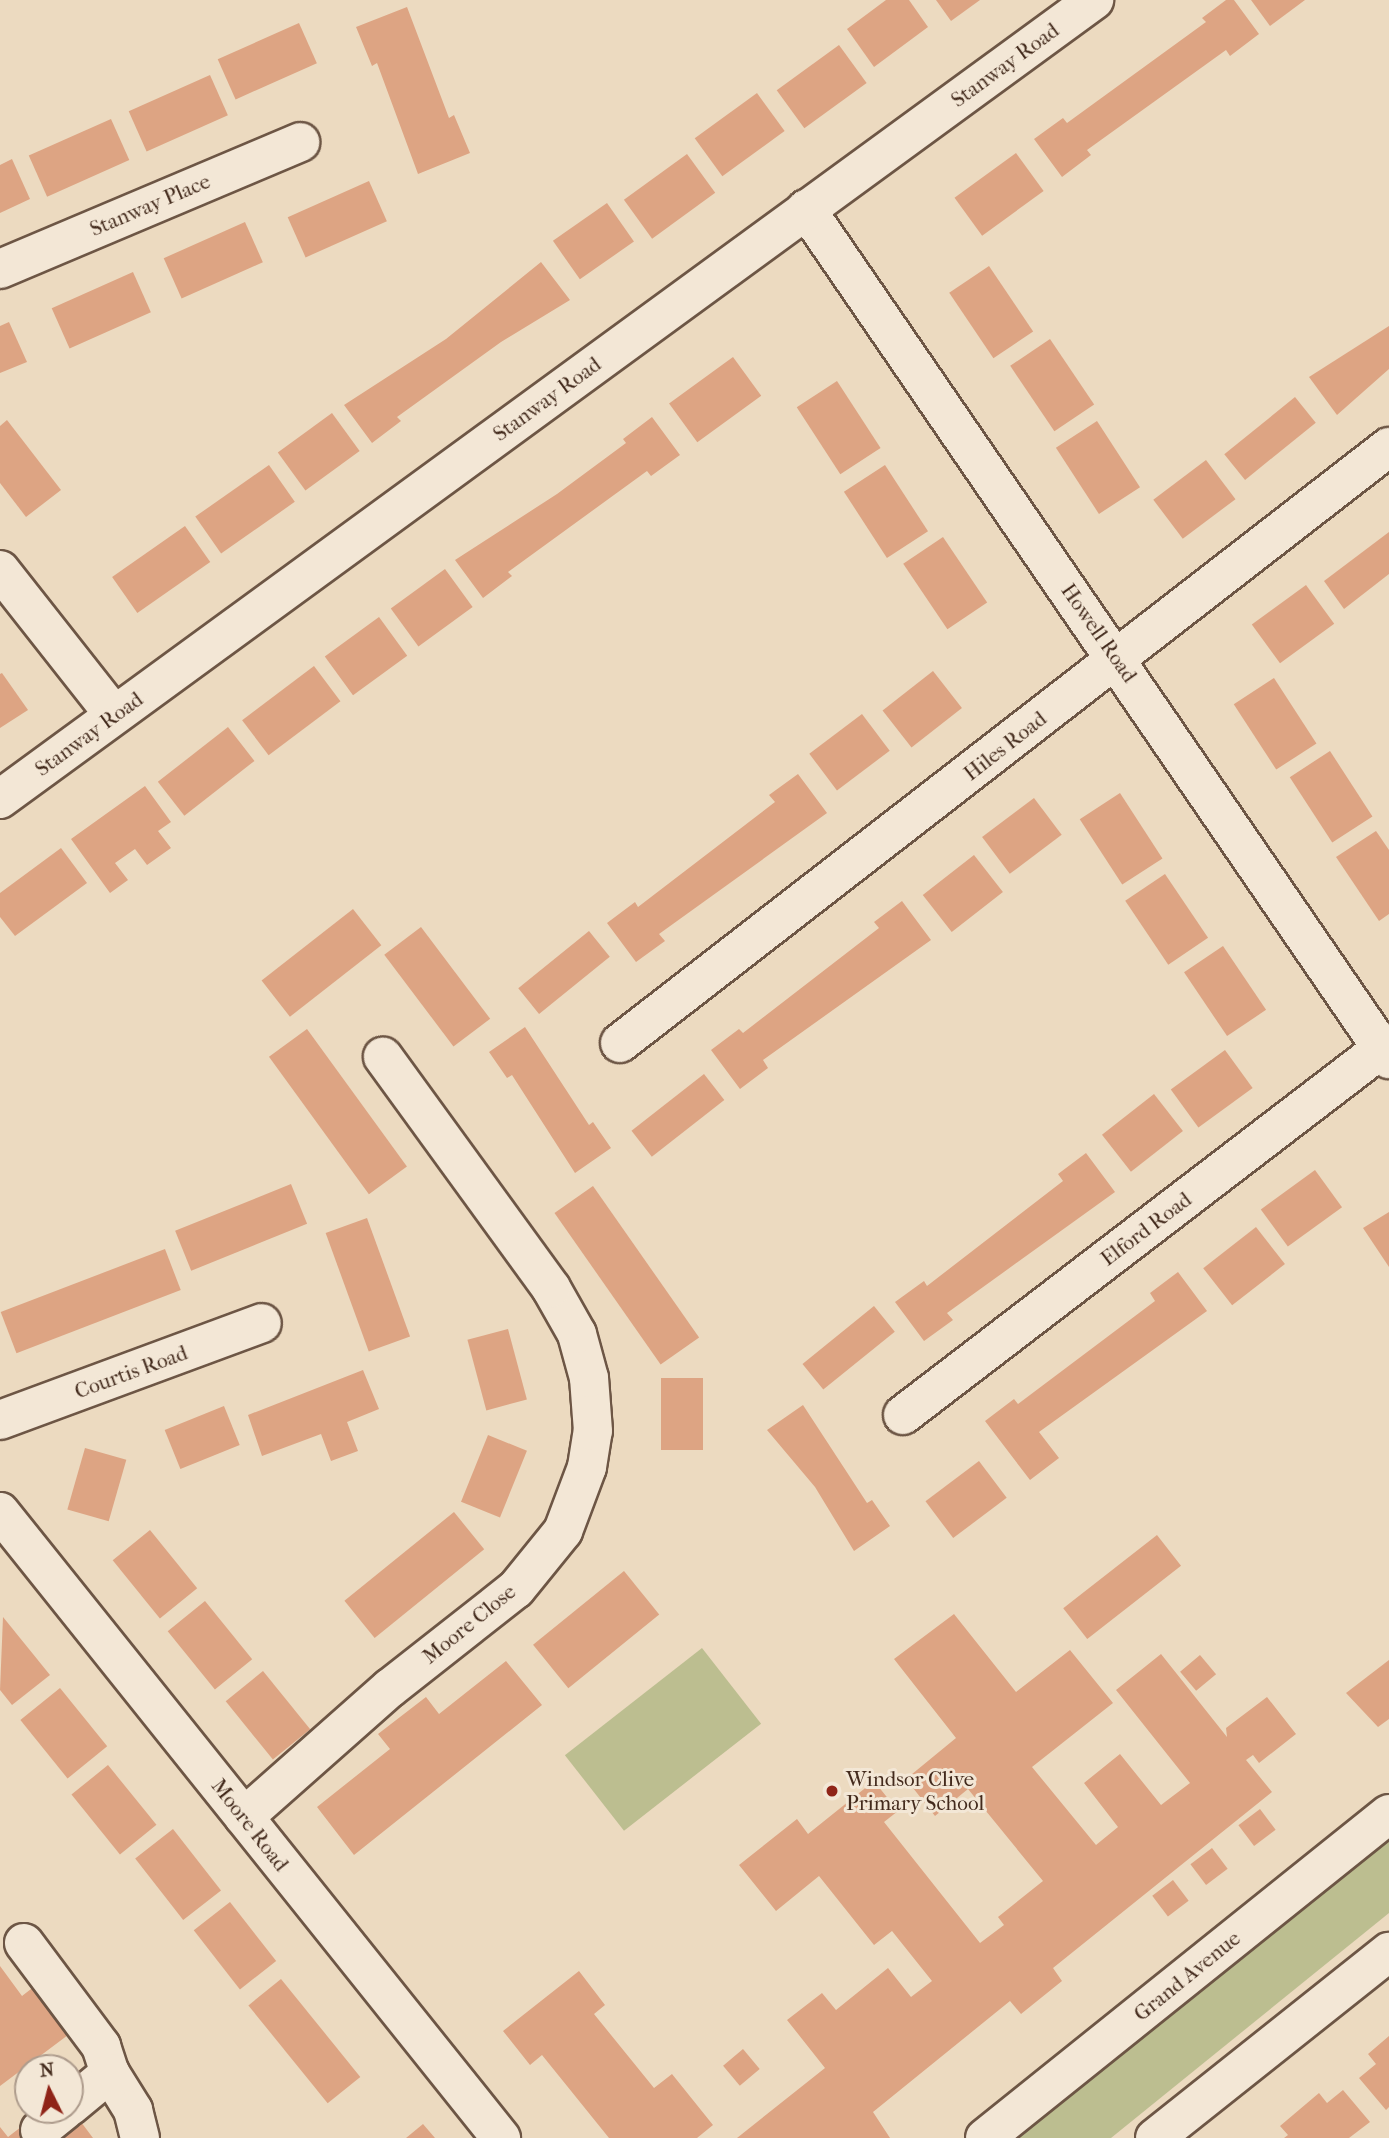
<!DOCTYPE html>
<style>
body{margin:0}
#map{position:relative;width:1389px;height:2138px;overflow:hidden;background:#ecdac0;font-family:"IM FELL French Canon",serif}
div>[style]{position:absolute}
[style*='--x']{left:calc(var(--x)*1px);top:calc(var(--y)*1px);width:calc(var(--w)*1px);rotate:calc(var(--a)*1deg)}
.green>*{inset:0;background:#bcbe90;transform-origin:0 0}
.building>*{inset:0;background:#dda483;transform-origin:0 0}
.roads{filter:drop-shadow(2px 0 #6d5645) drop-shadow(-2px 0 #6d5645) drop-shadow(0 2px #6d5645) drop-shadow(0 -2px #6d5645)}
.minor>*{height:38px;margin:-19px;padding:0 19px;transform-origin:19px;border-radius:19px;background:#f3e7d6}
.dots>*{width:19px;height:19px;translate:-50% -50%;box-sizing:border-box;border:4px solid #f3e7d6;border-radius:50%}
span{translate:-50% -50%;white-space:nowrap;text-align:center;line-height:1.15;-webkit-text-stroke:6px #f3e7d6;paint-order:stroke}
.street-label{font-size:21px;color:#432a1c}
.poi-label{font-size:21px;color:#432a1c}
.left{translate:0 -50%;text-align:left}
.north{position:absolute;left:14px;top:2054px;width:70px;height:70px;box-sizing:border-box;background:#f3e7d6;border:2px solid #ad9b8c;border-radius:50%;rotate:354deg;font-size:19px;font-weight:700;line-height:28px;text-align:center;color:#432a1c}
.north::after{content:'';display:block;margin:auto;width:24px;height:32px;background:#8f2418;clip-path:polygon(50% 0,100% 100%,50% 72%,0 100%)}
</style>
<div id="map">
<div class="green">
<div style="left:702px;top:1648px;width:96px;height:174px;rotate:52deg"></div>
<div style="clip-path:polygon(1389px 1832px,1389px 1913px,1111px 2138px,1010px 2138px)"></div>
</div>
<div class="building">
<div style="clip-path:polygon(886px 0,909px 0,928px 27px,874px 67px,847px 29px)"></div>
<div style="clip-path:polygon(936px 0,980px 0,951px 21px)"></div>
<div style="clip-path:polygon(1226px 0,1234px 0,1259px 34px,1230px 56px,1226px 50px,1087px 150px,1091px 155px,1062px 177px,1034px 139px,1063px 118px,1067px 123px,1206px 22px,1202px 18px)"></div>
<div style="clip-path:polygon(1251px 0,1305px 0,1270px 26px)"></div>
<div style="clip-path:polygon(407px 7px,449px 118px,454px 115px,470px 153px,418px 174px,377px 63px,372px 66px,356px 27px)"></div>
<div style="left:299px;top:23px;width:44px;height:89px;rotate:66deg"></div>
<div style="left:839px;top:45px;width:47px;height:77px;rotate:54deg"></div>
<div style="left:210px;top:75px;width:44px;height:89px;rotate:66deg"></div>
<div style="left:757px;top:93px;width:47px;height:77px;rotate:54deg"></div>
<div style="left:111px;top:119px;width:45px;height:90px;rotate:66deg"></div>
<div style="left:1016px;top:153px;width:47px;height:76px;rotate:54deg"></div>
<div style="left:687px;top:154px;width:48px;height:78px;rotate:54deg"></div>
<div style="clip-path:polygon(12px 159px,30px 199px,0 213px,0 165px)"></div>
<div style="left:369px;top:181px;width:44px;height:89px;rotate:66deg"></div>
<div style="left:607px;top:203px;width:47px;height:66px;rotate:55deg"></div>
<div style="left:245px;top:222px;width:44px;height:89px;rotate:66deg"></div>
<div style="clip-path:polygon(541px 262px,570px 300px,501px 342px,397px 417px,401px 421px,372px 443px,344px 405px,446px 339px)"></div>
<div style="left:989px;top:266px;width:79px;height:48px;rotate:56deg"></div>
<div style="left:133px;top:272px;width:44px;height:89px;rotate:66deg"></div>
<div style="clip-path:polygon(9px 322px,27px 362px,0 373px,0 326px)"></div>
<div style="clip-path:polygon(1389px 326px,1389px 369px,1337px 415px,1309px 377px)"></div>
<div style="left:1050px;top:339px;width:79px;height:48px;rotate:56deg"></div>
<div style="left:733px;top:357px;width:48px;height:79px;rotate:54deg"></div>
<div style="left:837px;top:381px;width:80px;height:48px;rotate:57deg"></div>
<div style="left:1295px;top:397px;width:33px;height:91px;rotate:51deg"></div>
<div style="left:332px;top:413px;width:47px;height:67px;rotate:54deg"></div>
<div style="clip-path:polygon(652px 417px,680px 455px,651px 476px,647px 471px,508px 572px,512px 576px,483px 598px,455px 560px,557px 494px,626px 443px,623px 439px)"></div>
<div style="clip-path:polygon(7px 420px,61px 490px,26px 517px,0 483px,0 426px)"></div>
<div style="left:1097px;top:421px;width:79px;height:49px;rotate:57deg"></div>
<div style="left:1206px;top:460px;width:49px;height:66px;rotate:53deg"></div>
<div style="left:269px;top:465px;width:45px;height:90px;rotate:55deg"></div>
<div style="left:885px;top:465px;width:79px;height:49px;rotate:57deg"></div>
<div style="left:185px;top:526px;width:44px;height:89px;rotate:55deg"></div>
<div style="clip-path:polygon(1389px 532px,1389px 574px,1344px 609px,1324px 581px)"></div>
<div style="left:943px;top:537px;width:79px;height:48px;rotate:56deg"></div>
<div style="left:445px;top:569px;width:47px;height:67px;rotate:54deg"></div>
<div style="left:1306px;top:585px;width:48px;height:67px;rotate:54deg"></div>
<div style="left:379px;top:617px;width:48px;height:67px;rotate:54deg"></div>
<div style="left:314px;top:666px;width:44px;height:90px;rotate:53deg"></div>
<div style="left:933px;top:671px;width:47px;height:64px;rotate:52deg"></div>
<div style="clip-path:polygon(2px 673px,28px 710px,0 728px,0 674px)"></div>
<div style="left:1274px;top:678px;width:78px;height:48px;rotate:57deg"></div>
<div style="left:862px;top:714px;width:46px;height:66px;rotate:53deg"></div>
<div style="left:228px;top:727px;width:43px;height:89px;rotate:52deg"></div>
<div style="left:1330px;top:751px;width:78px;height:48px;rotate:57deg"></div>
<div style="clip-path:polygon(798px 774px,827px 813px,659px 934px,665px 941px,636px 962px,607px 923px,635px 902px,638px 907px,775px 802px,769px 795px)"></div>
<div style="clip-path:polygon(145px 786px,171px 822px,158px 831px,171px 848px,147px 865px,135px 849px,115px 863px,128px 880px,110px 893px,71px 839px)"></div>
<div style="left:1120px;top:793px;width:78px;height:48px;rotate:57deg"></div>
<div style="left:1034px;top:798px;width:46px;height:65px;rotate:53deg"></div>
<div style="clip-path:polygon(1376px 831px,1389px 850px,1389px 914px,1379px 921px,1336px 857px)"></div>
<div style="clip-path:polygon(61px 848px,87px 883px,15px 936px,0 917px,0 893px)"></div>
<div style="left:974px;top:855px;width:47px;height:65px;rotate:52deg"></div>
<div style="left:1165px;top:874px;width:77px;height:48px;rotate:56deg"></div>
<div style="clip-path:polygon(902px 901px,931px 940px,763px 1060px,768px 1068px,740px 1089px,711px 1050px,739px 1029px,743px 1033px,879px 928px,874px 922px)"></div>
<div style="left:353px;top:909px;width:46px;height:116px;rotate:52deg"></div>
<div style="left:421px;top:927px;width:115px;height:46px;rotate:53deg"></div>
<div style="left:589px;top:931px;width:33px;height:91px;rotate:51deg"></div>
<div style="left:1223px;top:946px;width:77px;height:47px;rotate:56deg"></div>
<div style="clip-path:polygon(525px 1027px,589px 1125px,593px 1122px,611px 1148px,575px 1173px,512px 1075px,507px 1078px,489px 1052px)"></div>
<div style="left:307px;top:1029px;width:170px;height:47px;rotate:54deg"></div>
<div style="left:1225px;top:1050px;width:47px;height:67px;rotate:54deg"></div>
<div style="left:704px;top:1074px;width:33px;height:92px;rotate:52deg"></div>
<div style="left:1154px;top:1094px;width:47px;height:66px;rotate:52deg"></div>
<div style="clip-path:polygon(1086px 1153px,1115px 1192px,947px 1313px,953px 1320px,924px 1341px,895px 1302px,924px 1281px,927px 1286px,1063px 1181px,1058px 1174px)"></div>
<div style="left:1315px;top:1170px;width:46px;height:67px;rotate:54deg"></div>
<div style="left:291px;top:1184px;width:43px;height:125px;rotate:68deg"></div>
<div style="left:593px;top:1186px;width:185px;height:47px;rotate:55deg"></div>
<div style="clip-path:polygon(1389px 1212px,1389px 1267px,1363px 1228px)"></div>
<div style="left:367px;top:1218px;width:126px;height:44px;rotate:70deg"></div>
<div style="left:1256px;top:1227px;width:47px;height:67px;rotate:52deg"></div>
<div style="left:165px;top:1249px;width:44px;height:176px;rotate:69deg"></div>
<div style="clip-path:polygon(1178px 1272px,1207px 1311px,1039px 1432px,1059px 1458px,1030px 1480px,985px 1421px,1014px 1399px,1018px 1404px,1155px 1301px,1150px 1293px)"></div>
<div style="left:874px;top:1306px;width:33px;height:92px;rotate:51deg"></div>
<div style="left:508px;top:1329px;width:73px;height:42px;rotate:75deg"></div>
<div style="clip-path:polygon(363px 1370px,379px 1409px,347px 1422px,358px 1451px,331px 1461px,321px 1434px,262px 1456px,248px 1415px)"></div>
<div style="left:661px;top:1378px;width:42px;height:72px"></div>
<div style="clip-path:polygon(803px 1405px,867px 1503px,872px 1500px,890px 1526px,854px 1551px,815px 1487px,767px 1430px)"></div>
<div style="left:224px;top:1406px;width:42px;height:64px;rotate:68deg"></div>
<div style="left:488px;top:1435px;width:42px;height:72px;rotate:22deg"></div>
<div style="left:85px;top:1448px;width:43px;height:64px;rotate:16deg"></div>
<div style="left:979px;top:1461px;width:46px;height:67px;rotate:53deg"></div>
<div style="left:454px;top:1512px;width:48px;height:141px;rotate:51deg"></div>
<div style="left:150px;top:1530px;width:75px;height:48px;rotate:51deg"></div>
<div style="left:1157px;top:1535px;width:39px;height:119px;rotate:52deg"></div>
<div style="left:624px;top:1571px;width:56px;height:117px;rotate:51deg"></div>
<div style="left:205px;top:1601px;width:75px;height:48px;rotate:51deg"></div>
<div style="clip-path:polygon(954px 1614px,1016px 1692px,1070px 1650px,1113px 1703px,1032px 1767px,1096px 1845px,1118px 1827px,1084px 1783px,1120px 1754px,1161px 1805px,1190px 1783px,1116px 1690px,1161px 1654px,1227px 1737px,1226px 1728px,1267px 1697px,1296px 1734px,1259px 1763px,1253px 1755px,1246px 1760px,1272px 1792px,1053px 1968px,1062px 1981px,1021px 2014px,1010px 2001px,873px 2112px,890px 2138px,737px 2138px,825px 2068px,787px 2020px,822px 1993px,836px 2010px,888px 1968px,911px 1997px,932px 1981px,892px 1931px,874px 1945px,819px 1876px,776px 1911px,739px 1865px,797px 1819px,808px 1834px,874px 1781px,898px 1811px,884px 1822px,980px 1943px,1004px 1925px,998px 1917px,1043px 1881px,968px 1789px,935px 1816px,906px 1779px,956px 1738px,894px 1659px)"></div>
<div style="clip-path:polygon(3px 1617px,50px 1675px,12px 1705px,0 1690px)"></div>
<div style="left:1200px;top:1655px;width:25px;height:26px;rotate:50deg"></div>
<div style="clip-path:polygon(1389px 1660px,1389px 1719px,1378px 1727px,1346px 1693px)"></div>
<div style="clip-path:polygon(506px 1661px,542px 1705px,354px 1855px,317px 1807px,390px 1749px,378px 1734px,426px 1697px,439px 1714px)"></div>
<div style="left:263px;top:1671px;width:75px;height:48px;rotate:51deg"></div>
<div style="left:60px;top:1688px;width:75px;height:51px;rotate:51deg"></div>
<div style="left:108px;top:1765px;width:77px;height:47px;rotate:51deg"></div>
<div style="left:1260px;top:1809px;width:26px;height:27px;rotate:53deg"></div>
<div style="left:173px;top:1829px;width:78px;height:48px;rotate:52deg"></div>
<div style="left:1212px;top:1848px;width:26px;height:27px;rotate:53deg"></div>
<div style="left:1173px;top:1880px;width:26px;height:26px;rotate:53deg"></div>
<div style="left:230px;top:1902px;width:75px;height:46px;rotate:52deg"></div>
<div style="clip-path:polygon(0 1966px,22px 1996px,40px 1982px,76px 2029px,0 2086px)"></div>
<div style="clip-path:polygon(579px 1971px,605px 2005px,594px 2014px,654px 2088px,672px 2074px,713px 2125px,697px 2138px,609px 2138px,542px 2055px,530px 2065px,503px 2031px)"></div>
<div style="left:281px;top:1979px;width:126px;height:42px;rotate:51deg"></div>
<div style="clip-path:polygon(1389px 2036px,1389px 2107px,1386px 2110px,1359px 2078px,1376px 2064px,1368px 2054px)"></div>
<div style="left:743px;top:2049px;width:26px;height:26px;rotate:50deg"></div>
<div style="clip-path:polygon(1343px 2090px,1370px 2122px,1349px 2138px,1284px 2138px,1288px 2135px,1280px 2126px,1319px 2093px,1327px 2103px)"></div>
<div style="clip-path:polygon(43px 2110px,72px 2110px,93px 2138px,0 2138px,0 2127px,8px 2137px)"></div>
<div style="clip-path:polygon(423px 2124px,435px 2138px,406px 2138px)"></div>
</div>
<div class="roads">
<div class="minor">
<div style="--x:806;--y:209;--w:1031;--a:55.55"></div>
<div style="--x:0;--y:269;--w:326;--a:-22.9"></div>
<div style="--x:0;--y:570;--w:184;--a:51.8"></div>
<div style="--x:0;--y:799;--w:1355;--a:-36.14"></div>
<div style="--x:620;--y:1043;--w:973;--a:-37.78"></div>
<div style="--x:903;--y:1415;--w:612;--a:-37.43"></div>
<div style="--x:0;--y:1420;--w:279;--a:-20.3"></div>
<div style="--x:0;--y:1512;--w:802;--a:51.33"></div>
<div style="--x:244;--y:1817;--w:195;--a:-41.5"></div>
<div style="--x:390;--y:1688;--w:160;--a:-38.2"></div>
<div style="--x:516;--y:1589;--w:75;--a:-51"></div>
<div style="--x:563;--y:1531;--w:68;--a:-69.4"></div>
<div style="--x:587;--y:1467;--w:36;--a:-81"></div>
<div style="--x:593;--y:1431;--w:53;--a:-94.3"></div>
<div style="--x:589;--y:1378;--w:46;--a:-105.3"></div>
<div style="--x:577;--y:1334;--w:53;--a:-119.5"></div>
<div style="--x:551;--y:1288;--w:286;--a:-126"></div>
<div style="--x:24;--y:1943;--w:129;--a:53.2"></div>
<div style="--x:101;--y:2046;--w:28;--a:72"></div>
<div style="--x:70;--y:2106;--w:52;--a:-39.5"></div>
<div style="--x:110;--y:2073;--w:44;--a:58.1"></div>
<div style="--x:133;--y:2110;--w:29;--a:76"></div>
<div style="--x:40;--y:2130;--w:32;--a:-39"></div>
<div style="--x:985;--y:2138;--w:518;--a:-38.73"></div>
<div style="--x:1155;--y:2138;--w:299;--a:-38.5"></div>
</div>
</div>
<div class="dots">
<div style="left:832px;top:1791px;background:#8f2418"></div>
</div>
<div class="street-label">
<span style="left:1005px;top:65px;rotate:-36deg">Stanway Road</span>
<span style="left:150px;top:205px;rotate:-23deg">Stanway Place</span>
<span style="left:547px;top:399px;rotate:-36deg">Stanway Road</span>
<span style="left:1099px;top:633px;rotate:55deg">Howell Road</span>
<span style="left:89px;top:734px;rotate:-36deg">Stanway Road</span>
<span style="left:1005px;top:746px;rotate:-38deg">Hiles Road</span>
<span style="left:1146px;top:1229px;rotate:-37deg">Elford Road</span>
<span style="left:131px;top:1372px;rotate:-20deg">Courtis Road</span>
<span style="left:469px;top:1624px;rotate:-39deg">Moore Close</span>
<span style="left:250px;top:1825px;rotate:52deg">Moore Road</span>
<span style="left:1187px;top:1976px;rotate:-39deg">Grand Avenue</span>
</div>
<div class="poi-label">
<span class="left" style="left:846px;top:1791px">Windsor Clive<br>Primary School</span>
</div>
<div class="north">N</div>
</div>
